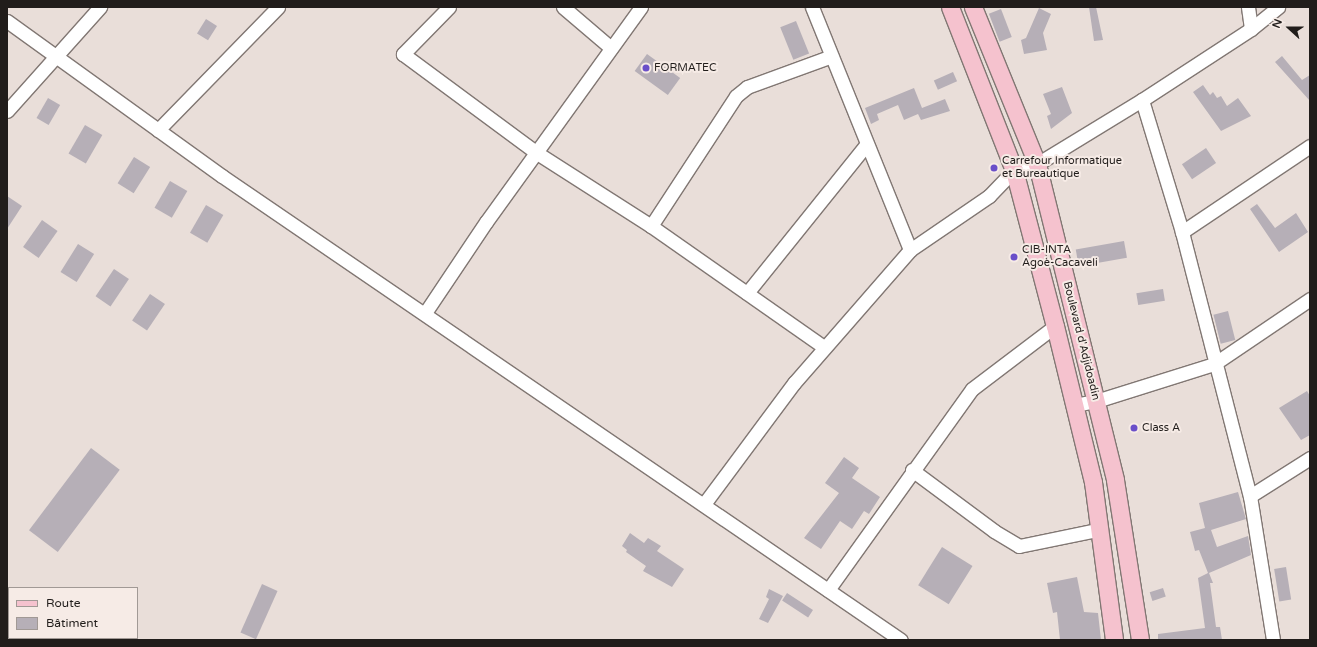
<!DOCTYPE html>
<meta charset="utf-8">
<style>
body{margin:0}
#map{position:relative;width:1317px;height:647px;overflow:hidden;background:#e9ded9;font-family:"Varela Round",sans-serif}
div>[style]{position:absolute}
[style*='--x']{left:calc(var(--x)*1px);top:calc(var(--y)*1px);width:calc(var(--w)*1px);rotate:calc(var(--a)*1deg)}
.building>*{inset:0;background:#b6afb7;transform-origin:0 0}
.roads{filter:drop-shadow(1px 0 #817773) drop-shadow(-1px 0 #817773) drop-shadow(0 1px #817773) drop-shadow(0 -1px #817773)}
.minor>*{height:13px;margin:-6.5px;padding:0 6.5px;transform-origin:6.5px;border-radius:6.5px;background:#fff}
.major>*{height:17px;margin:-8.5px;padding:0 8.5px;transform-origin:8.5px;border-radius:8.5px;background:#f5c2ce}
.dots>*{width:11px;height:11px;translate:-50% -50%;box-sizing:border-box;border:2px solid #f6ebe6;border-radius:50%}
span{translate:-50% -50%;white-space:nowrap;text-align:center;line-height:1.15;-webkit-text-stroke:4px #f6ebe6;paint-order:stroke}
.poi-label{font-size:11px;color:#211d1b}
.left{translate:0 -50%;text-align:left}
.street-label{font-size:11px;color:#211d1b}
.frame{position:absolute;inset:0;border:8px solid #211d1b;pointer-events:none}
.legend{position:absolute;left:8px;top:587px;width:130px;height:52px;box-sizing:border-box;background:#f6ebe6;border:1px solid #a19995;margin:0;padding:5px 7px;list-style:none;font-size:12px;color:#211d1b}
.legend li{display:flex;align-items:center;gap:8px;height:20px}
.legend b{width:20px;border:1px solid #a19995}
.north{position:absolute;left:1269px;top:8px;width:40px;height:40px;-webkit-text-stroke:3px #f6ebe6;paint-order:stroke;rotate:291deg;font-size:11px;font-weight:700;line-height:16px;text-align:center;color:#211d1b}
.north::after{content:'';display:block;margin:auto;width:14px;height:18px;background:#211d1b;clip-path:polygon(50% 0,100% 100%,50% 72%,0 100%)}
</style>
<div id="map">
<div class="building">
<div style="clip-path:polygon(1089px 7px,1096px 7px,1103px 40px,1094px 41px)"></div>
<div style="clip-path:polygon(1039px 8px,1051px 14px,1043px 33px,1047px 50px,1024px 54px,1021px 40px,1026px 38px)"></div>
<div style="left:1001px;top:9px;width:30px;height:13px;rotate:69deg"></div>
<div style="left:206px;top:19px;width:13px;height:17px;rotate:32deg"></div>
<div style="left:796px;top:21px;width:35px;height:17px;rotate:68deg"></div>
<div style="left:647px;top:54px;width:41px;height:21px;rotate:36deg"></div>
<div style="clip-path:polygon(1282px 56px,1302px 80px,1310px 75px,1310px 101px,1275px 62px)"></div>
<div style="left:953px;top:72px;width:10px;height:21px;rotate:66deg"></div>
<div style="clip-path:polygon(1203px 85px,1210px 95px,1213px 92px,1217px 98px,1221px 96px,1227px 106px,1238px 98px,1251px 116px,1221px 131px,1193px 92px)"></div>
<div style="clip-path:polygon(1062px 87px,1072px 113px,1051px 129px,1047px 116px,1051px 114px,1043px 94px)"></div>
<div style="clip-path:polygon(914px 88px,922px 108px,945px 99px,950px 111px,921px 120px,918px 114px,904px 120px,898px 105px,877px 114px,879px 120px,871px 124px,865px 108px)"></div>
<div style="left:48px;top:98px;width:14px;height:23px;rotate:30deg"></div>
<div style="left:85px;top:125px;width:20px;height:33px;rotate:30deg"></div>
<div style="left:1206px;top:148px;width:18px;height:29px;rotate:56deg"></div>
<div style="left:134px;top:157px;width:19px;height:31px;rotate:32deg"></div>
<div style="left:170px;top:181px;width:20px;height:31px;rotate:30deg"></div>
<div style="clip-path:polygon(7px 196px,22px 206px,7px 229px)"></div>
<div style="clip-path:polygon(1257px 204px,1275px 228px,1296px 213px,1308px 232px,1279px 252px,1250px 209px)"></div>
<div style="left:206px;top:205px;width:20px;height:32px;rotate:30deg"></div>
<div style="left:42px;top:220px;width:19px;height:33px;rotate:35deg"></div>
<div style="left:1124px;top:241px;width:17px;height:49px;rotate:80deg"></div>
<div style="left:78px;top:244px;width:19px;height:33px;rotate:32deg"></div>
<div style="left:114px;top:269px;width:18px;height:33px;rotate:34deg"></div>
<div style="left:1163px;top:289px;width:12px;height:27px;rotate:81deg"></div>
<div style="left:150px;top:294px;width:18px;height:32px;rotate:34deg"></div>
<div style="left:1228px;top:311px;width:30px;height:15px;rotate:76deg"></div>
<div style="clip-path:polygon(1307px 391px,1310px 396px,1310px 435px,1301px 440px,1279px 408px)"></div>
<div style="left:91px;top:448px;width:36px;height:103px;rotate:37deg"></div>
<div style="clip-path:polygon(844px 457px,859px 468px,852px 478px,880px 497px,869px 514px,864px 511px,852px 529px,840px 521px,821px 549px,804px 538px,839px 493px,825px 483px)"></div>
<div style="clip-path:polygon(1238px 492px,1246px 519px,1211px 530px,1217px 547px,1248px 536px,1251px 555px,1209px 573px,1213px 583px,1210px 583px,1216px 627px,1220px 627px,1222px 640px,1158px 640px,1158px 634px,1205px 628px,1198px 578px,1208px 573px,1199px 550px,1195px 551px,1190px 532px,1205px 528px,1199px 503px)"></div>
<div style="clip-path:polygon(630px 533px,644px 543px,648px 538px,661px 546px,657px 551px,684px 569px,672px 587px,643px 571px,646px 566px,626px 552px,627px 550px,622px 546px)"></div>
<div style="left:942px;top:547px;width:36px;height:45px;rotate:32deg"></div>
<div style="left:1286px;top:567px;width:33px;height:12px;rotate:81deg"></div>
<div style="clip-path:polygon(1077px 577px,1084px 612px,1098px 613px,1101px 640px,1060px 640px,1057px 612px,1053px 613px,1047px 583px)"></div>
<div style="left:262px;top:584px;width:17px;height:53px;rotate:24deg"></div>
<div style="left:1163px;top:588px;width:9px;height:14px;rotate:72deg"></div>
<div style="clip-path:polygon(769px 589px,783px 596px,768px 623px,759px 619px,769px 599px,766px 597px)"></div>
<div style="left:787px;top:593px;width:31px;height:9px;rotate:33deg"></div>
</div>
<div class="roads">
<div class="minor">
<div style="--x:449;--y:7;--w:66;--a:134.4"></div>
<div style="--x:403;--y:54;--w:167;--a:36.5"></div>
<div style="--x:537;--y:153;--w:135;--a:32.6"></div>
<div style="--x:651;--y:226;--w:211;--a:35"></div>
<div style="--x:563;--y:7;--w:63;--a:40.5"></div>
<div style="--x:812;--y:7;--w:262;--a:68"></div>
<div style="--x:1248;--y:7;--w:22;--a:82"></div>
<div style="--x:7;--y:21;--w:265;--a:35.8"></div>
<div style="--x:222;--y:176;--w:822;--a:34.35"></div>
<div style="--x:1142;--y:100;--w:138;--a:73.1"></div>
<div style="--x:1182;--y:232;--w:273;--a:75.6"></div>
<div style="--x:1250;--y:496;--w:146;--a:80.9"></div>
<div style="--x:7;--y:111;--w:140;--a:-48.2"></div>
<div style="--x:158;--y:130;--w:172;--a:-45.7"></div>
<div style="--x:651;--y:226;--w:155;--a:-56.8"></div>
<div style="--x:736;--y:96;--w:14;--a:-39"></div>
<div style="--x:747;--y:87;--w:90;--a:-20"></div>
<div style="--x:1182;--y:232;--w:154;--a:-33.9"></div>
<div style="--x:747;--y:293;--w:190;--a:-51.2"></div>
<div style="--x:425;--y:313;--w:110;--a:-56.2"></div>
<div style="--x:486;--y:222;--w:265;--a:-54.2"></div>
<div style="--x:1075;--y:405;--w:21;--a:-11"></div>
<div style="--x:1096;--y:401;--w:124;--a:-17.4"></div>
<div style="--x:1214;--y:364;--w:116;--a:-34.1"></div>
<div style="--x:912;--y:470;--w:102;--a:36.6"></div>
<div style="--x:994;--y:531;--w:29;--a:31"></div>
<div style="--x:1019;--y:546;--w:80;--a:-11.6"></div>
<div style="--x:1250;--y:496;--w:71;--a:-32.3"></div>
<div style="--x:704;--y:504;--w:151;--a:-53.4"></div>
<div style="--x:794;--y:383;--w:176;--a:-48.9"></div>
<div style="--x:910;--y:250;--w:96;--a:-34.4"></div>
<div style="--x:989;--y:196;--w:36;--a:-46"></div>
<div style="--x:1014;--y:170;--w:24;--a:-15"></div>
<div style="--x:1037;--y:164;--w:123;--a:-31.4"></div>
<div style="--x:1142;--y:100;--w:130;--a:-33.1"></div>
<div style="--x:1251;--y:29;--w:35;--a:-39"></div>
<div style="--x:828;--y:590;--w:247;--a:-54.4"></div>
<div style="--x:972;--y:389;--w:104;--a:-37.2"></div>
</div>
<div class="major">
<div style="--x:950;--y:7;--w:175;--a:68.6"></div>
<div style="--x:1014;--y:170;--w:161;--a:75.3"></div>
<div style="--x:1055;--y:326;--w:161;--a:76.3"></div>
<div style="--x:1093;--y:482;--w:159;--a:82.4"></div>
<div style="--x:973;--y:7;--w:170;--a:67.8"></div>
<div style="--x:1037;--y:164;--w:325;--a:76.1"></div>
<div style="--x:1115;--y:480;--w:162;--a:81.1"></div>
</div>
</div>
<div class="dots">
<div style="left:646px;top:68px;background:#6a4fc9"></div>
<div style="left:994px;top:168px;background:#6a4fc9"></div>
<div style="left:1014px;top:257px;background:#6a4fc9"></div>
<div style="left:1134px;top:428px;background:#6a4fc9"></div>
</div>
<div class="poi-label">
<span class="left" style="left:654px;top:68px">FORMATEC</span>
<span class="left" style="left:1002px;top:168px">Carrefour Informatique<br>et Bureautique</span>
<span class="left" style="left:1022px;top:257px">CIB-INTA<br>Agoè-Cacaveli</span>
<span class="left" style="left:1142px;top:428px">Class A</span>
</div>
<div class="street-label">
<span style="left:1081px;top:341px;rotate:76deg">Boulevard d'Adjidoadin</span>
</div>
<div class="frame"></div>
<ul class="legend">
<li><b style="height:5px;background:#f5c2ce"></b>Route</li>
<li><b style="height:11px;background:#b6afb7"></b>Bâtiment</li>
</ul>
<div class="north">N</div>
</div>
